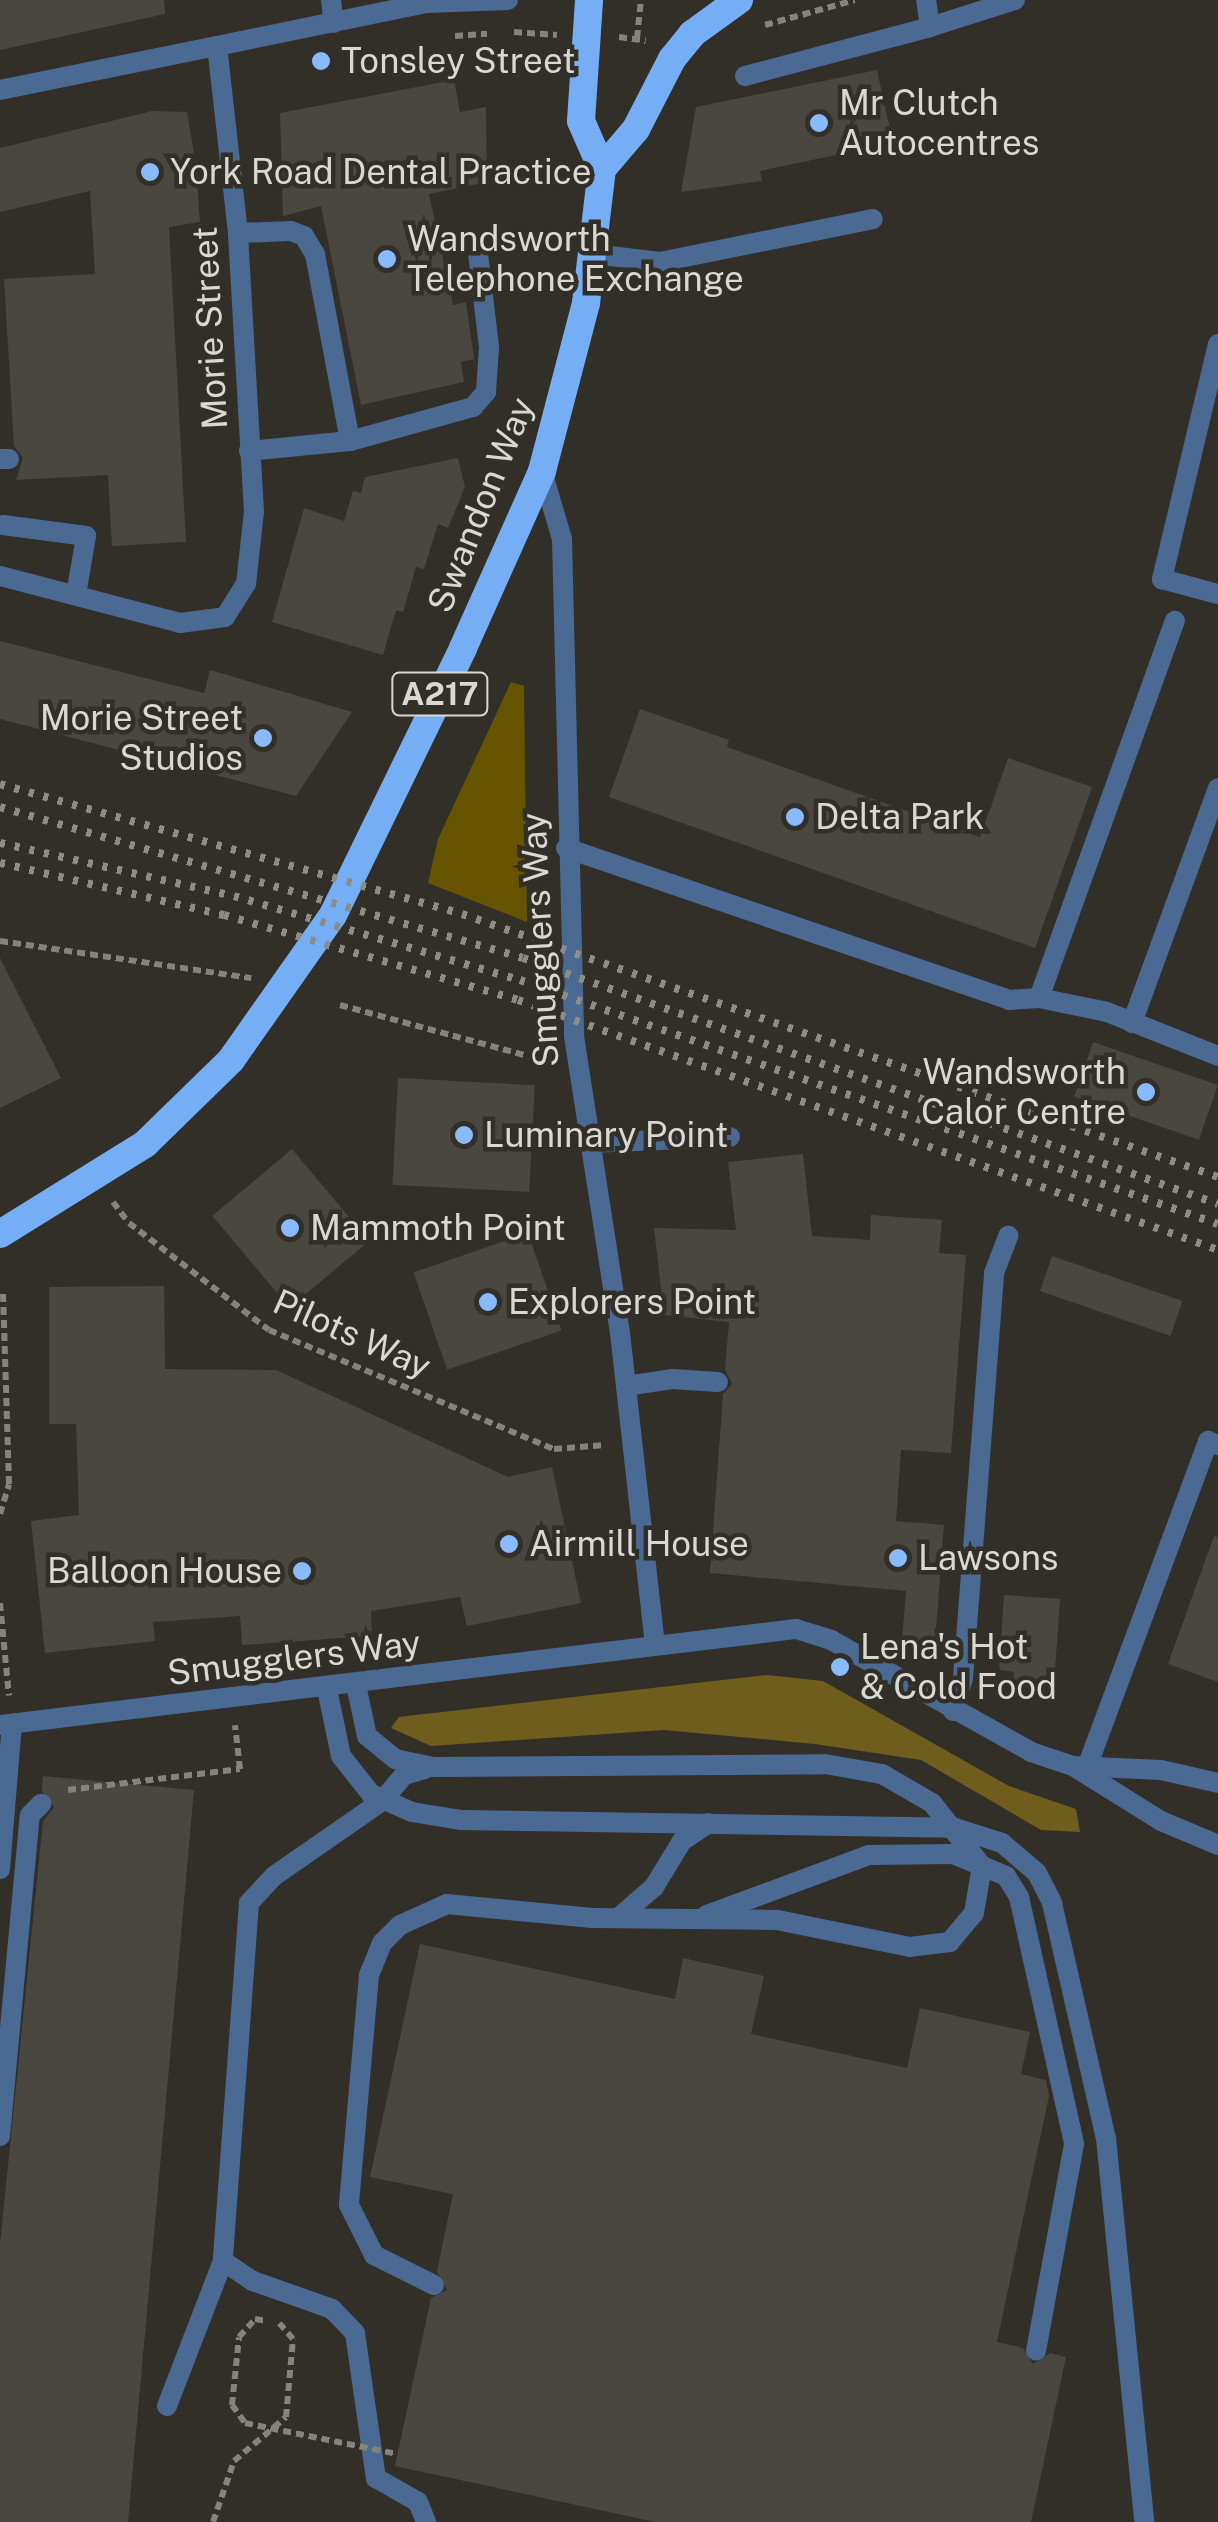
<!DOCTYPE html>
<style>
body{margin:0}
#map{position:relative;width:1218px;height:2522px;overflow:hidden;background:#312f27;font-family:"Public Sans",sans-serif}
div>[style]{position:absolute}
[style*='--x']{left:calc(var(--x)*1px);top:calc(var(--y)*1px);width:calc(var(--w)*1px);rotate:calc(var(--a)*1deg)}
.green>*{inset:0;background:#665400}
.forest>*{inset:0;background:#6e5d1c}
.building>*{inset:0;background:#49473f;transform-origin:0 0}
.path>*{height:6px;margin-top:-3px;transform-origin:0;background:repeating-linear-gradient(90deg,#84837c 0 8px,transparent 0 13px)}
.service>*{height:20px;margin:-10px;padding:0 10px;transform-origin:10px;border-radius:10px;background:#4b6a93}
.pedestrian>*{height:20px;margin:-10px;padding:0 10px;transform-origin:10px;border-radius:10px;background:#4b6a93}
.minor>*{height:20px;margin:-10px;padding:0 10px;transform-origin:10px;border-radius:10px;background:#4b6a93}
.trunk>*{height:28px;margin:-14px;padding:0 14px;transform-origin:14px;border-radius:14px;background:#76aef6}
.rail>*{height:8px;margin-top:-4px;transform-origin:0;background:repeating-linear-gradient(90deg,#8d8c85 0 5px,transparent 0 15px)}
.path-bridge>*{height:6px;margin-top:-3px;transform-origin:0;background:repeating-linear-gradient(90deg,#84837c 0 8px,transparent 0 13px)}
.dots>*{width:28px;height:28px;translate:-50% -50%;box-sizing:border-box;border:5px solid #312f27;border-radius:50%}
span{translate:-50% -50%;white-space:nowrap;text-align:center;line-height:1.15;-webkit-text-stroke:9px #312f27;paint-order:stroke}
.shield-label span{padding:2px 8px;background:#312f27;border:2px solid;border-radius:8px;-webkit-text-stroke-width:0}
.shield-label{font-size:32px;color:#d9d8d3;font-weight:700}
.poi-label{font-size:35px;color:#d9d8d3}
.left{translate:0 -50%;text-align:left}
.right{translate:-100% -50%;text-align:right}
.street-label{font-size:35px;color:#d9d8d3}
</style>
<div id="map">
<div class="green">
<div style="clip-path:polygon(511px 682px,524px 686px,527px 922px,428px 883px,438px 839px)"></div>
</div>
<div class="forest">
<div style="clip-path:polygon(767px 1675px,823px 1681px,1009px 1786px,1076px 1809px,1080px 1832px,1041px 1830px,921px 1760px,815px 1744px,664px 1730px,431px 1746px,391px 1728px,399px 1717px,416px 1715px)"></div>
</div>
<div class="building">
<div style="clip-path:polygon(0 0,164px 0,165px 14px,0 50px)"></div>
<div style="clip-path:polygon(877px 70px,893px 143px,760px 171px,762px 181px,681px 192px,696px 107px)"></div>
<div style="clip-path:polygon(454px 80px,460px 112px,486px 107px,487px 182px,429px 194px,453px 305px,466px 302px,474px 359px,461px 362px,464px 382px,361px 405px,321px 206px,283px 216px,280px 113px)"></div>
<div style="clip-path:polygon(152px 111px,187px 112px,196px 165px,200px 222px,169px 227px,186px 542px,112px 546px,108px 475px,16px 480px,23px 458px,14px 446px,4px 279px,95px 274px,90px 191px,0 212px,0 148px)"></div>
<div style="clip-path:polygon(458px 458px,465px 487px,448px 528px,438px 524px,424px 569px,416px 567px,403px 612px,396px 610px,383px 655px,272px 622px,304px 508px,344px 521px,353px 491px,361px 493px,365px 477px)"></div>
<div style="clip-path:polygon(0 641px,204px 693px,210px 670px,352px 712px,296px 796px,0 719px)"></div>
<div style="clip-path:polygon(640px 709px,729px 740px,727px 747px,980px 837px,1008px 758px,1092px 787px,1035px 948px,609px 797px)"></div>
<div style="clip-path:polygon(0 958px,61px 1078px,0 1108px)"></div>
<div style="left:1093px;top:1042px;width:132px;height:58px;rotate:19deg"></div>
<div style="left:398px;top:1078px;width:137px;height:107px;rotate:3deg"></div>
<div style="left:292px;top:1149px;width:120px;height:104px;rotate:50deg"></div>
<div style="clip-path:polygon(803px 1154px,812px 1236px,870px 1240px,871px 1215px,942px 1220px,939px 1253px,966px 1255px,951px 1453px,901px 1450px,896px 1521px,944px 1525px,935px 1642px,902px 1640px,906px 1591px,710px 1573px,723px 1394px,732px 1384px,725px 1370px,729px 1322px,664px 1315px,654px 1228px,736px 1230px,728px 1162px)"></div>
<div style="left:528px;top:1233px;width:103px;height:121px;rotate:71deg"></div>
<div style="left:1052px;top:1256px;width:138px;height:37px;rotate:19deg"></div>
<div style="clip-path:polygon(164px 1286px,165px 1369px,276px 1370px,508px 1477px,552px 1467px,581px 1603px,467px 1626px,460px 1597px,371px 1611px,372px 1636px,242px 1645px,240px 1616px,153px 1622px,155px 1641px,45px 1653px,31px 1521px,79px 1515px,76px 1424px,49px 1424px,49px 1287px)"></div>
<div style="clip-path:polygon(1214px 1536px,1218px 1537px,1218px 1682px,1168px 1664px)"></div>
<div style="clip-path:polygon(1004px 1595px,1060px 1599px,1054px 1684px,1013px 1681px,1014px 1672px,999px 1670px)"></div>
<div style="clip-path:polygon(43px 1776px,194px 1790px,128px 2522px,0 2522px,0 2244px,43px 1821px,54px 1807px,42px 1791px)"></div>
<div style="clip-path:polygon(420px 1944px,675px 1999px,683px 1958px,764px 1976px,751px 2034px,907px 2068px,920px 2008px,1030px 2032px,1021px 2074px,1046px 2080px,1049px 2096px,997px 2342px,1023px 2348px,1033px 2364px,1050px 2353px,1066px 2357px,1031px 2522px,655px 2522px,395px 2466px,431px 2298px,447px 2290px,437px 2271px,453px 2194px,370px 2177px)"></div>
</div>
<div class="path">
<div style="--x:765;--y:25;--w:93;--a:-15.5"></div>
<div style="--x:514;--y:32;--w:43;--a:4"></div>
<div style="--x:455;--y:36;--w:32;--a:-4"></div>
<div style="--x:619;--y:37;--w:27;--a:8"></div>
<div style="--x:637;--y:38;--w:38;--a:-84"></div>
<div style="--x:0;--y:941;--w:254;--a:8.4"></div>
<div style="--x:340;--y:1005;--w:202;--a:15.2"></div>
<div style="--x:113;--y:1202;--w:26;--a:53"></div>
<div style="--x:129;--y:1223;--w:176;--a:37.4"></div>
<div style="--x:269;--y:1330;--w:309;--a:22.7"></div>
<div style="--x:554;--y:1449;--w:51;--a:-4.5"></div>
<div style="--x:0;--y:1514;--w:31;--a:-73"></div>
<div style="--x:9;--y:1484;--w:194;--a:-91.8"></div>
<div style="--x:0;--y:1603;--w:93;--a:84.5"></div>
<div style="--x:68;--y:1790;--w:173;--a:-7"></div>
<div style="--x:240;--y:1769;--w:44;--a:-96.5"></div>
<div style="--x:232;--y:2405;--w:68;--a:-84.1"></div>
<div style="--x:239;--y:2337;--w:24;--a:-48"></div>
<div style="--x:255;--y:2319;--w:12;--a:9"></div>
<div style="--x:213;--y:2522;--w:65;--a:-71"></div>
<div style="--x:234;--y:2461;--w:68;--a:-40.2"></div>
<div style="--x:286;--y:2417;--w:78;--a:-84.9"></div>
<div style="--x:293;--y:2339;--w:21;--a:-131"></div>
</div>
<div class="service">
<div style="--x:930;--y:27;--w:89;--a:-17.6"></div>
<div style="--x:745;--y:76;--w:191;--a:-14.8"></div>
<div style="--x:930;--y:27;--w:27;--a:-98"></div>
<div style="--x:238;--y:233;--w:53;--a:-2.2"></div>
<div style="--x:291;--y:231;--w:14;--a:21"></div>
<div style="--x:304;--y:236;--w:21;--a:59"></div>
<div style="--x:315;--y:254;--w:190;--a:79.4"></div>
<div style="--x:593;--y:254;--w:67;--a:6.8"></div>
<div style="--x:660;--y:262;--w:217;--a:-11.4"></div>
<div style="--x:1218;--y:344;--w:242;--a:103.4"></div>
<div style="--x:1162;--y:579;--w:58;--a:15"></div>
<div style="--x:249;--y:451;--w:101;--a:-5.7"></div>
<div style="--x:350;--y:441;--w:128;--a:-15.5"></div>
<div style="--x:473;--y:407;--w:20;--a:-49"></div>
<div style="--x:486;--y:392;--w:45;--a:-86.2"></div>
<div style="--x:489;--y:347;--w:94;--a:-96.7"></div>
<div style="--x:0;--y:459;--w:9;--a:0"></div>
<div style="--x:3;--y:525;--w:84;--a:7.5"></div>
<div style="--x:86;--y:536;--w:60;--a:99.6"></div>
<div style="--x:566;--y:848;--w:468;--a:18.9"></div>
<div style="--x:1009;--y:1000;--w:30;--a:-4"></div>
<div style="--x:1039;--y:998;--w:69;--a:11.6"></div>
<div style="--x:1107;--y:1012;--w:119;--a:21.6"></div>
<div style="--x:1039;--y:998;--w:401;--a:-70.2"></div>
<div style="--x:1132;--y:1023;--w:250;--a:-69.9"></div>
<div style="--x:590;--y:1143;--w:140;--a:-2.5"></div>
<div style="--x:626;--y:1386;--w:48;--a:-8.5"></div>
<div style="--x:673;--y:1379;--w:45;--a:3.8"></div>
<div style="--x:356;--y:1685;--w:52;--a:77.8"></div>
<div style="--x:367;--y:1736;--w:36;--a:39"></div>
<div style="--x:395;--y:1759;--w:38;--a:12"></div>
<div style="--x:432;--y:1767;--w:393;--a:-0.4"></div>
<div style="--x:825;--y:1764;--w:58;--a:10"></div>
<div style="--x:882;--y:1774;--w:58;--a:30.1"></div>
<div style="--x:932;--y:1803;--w:80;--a:51.6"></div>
<div style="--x:982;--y:1866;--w:48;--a:99.7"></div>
<div style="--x:974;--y:1913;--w:38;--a:130"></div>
<div style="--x:950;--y:1942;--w:40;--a:172.9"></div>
<div style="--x:910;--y:1947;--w:136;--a:-168.5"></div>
<div style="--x:777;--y:1920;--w:185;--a:-179.4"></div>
<div style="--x:592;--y:1918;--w:146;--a:-174.5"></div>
<div style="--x:447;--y:1904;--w:51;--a:155.9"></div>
<div style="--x:400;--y:1925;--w:25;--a:135"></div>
<div style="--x:382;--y:1943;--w:35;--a:112"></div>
<div style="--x:369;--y:1975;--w:231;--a:95"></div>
<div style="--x:349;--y:2205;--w:56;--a:63.4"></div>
<div style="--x:374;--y:2255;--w:67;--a:26.6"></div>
<div style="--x:327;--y:1689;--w:68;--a:78.2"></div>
<div style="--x:341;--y:1756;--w:48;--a:51.7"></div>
<div style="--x:371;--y:1794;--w:45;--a:23.7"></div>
<div style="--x:412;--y:1812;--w:50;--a:9.3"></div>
<div style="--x:461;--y:1820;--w:494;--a:0.9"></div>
<div style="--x:955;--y:1828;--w:49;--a:17.7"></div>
<div style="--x:1002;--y:1843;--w:46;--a:40.6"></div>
<div style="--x:1037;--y:1873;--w:34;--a:63"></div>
<div style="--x:1052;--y:1903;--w:241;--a:77.1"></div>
<div style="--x:1106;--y:2138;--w:386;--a:84.3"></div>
<div style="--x:953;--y:1711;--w:34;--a:-73"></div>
<div style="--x:963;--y:1678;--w:406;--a:-85.6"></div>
<div style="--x:994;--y:1273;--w:40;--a:-69"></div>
<div style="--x:1073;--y:1766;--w:104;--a:32"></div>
<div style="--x:1161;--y:1821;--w:62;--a:22.8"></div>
<div style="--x:1087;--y:1767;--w:348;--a:-69.6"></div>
<div style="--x:1208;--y:1441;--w:11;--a:22"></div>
<div style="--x:425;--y:1769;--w:22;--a:164"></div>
<div style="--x:404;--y:1775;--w:34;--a:130"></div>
<div style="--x:382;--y:1801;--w:131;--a:145.2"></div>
<div style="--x:274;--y:1876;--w:37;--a:133"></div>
<div style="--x:249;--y:1903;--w:359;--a:94.2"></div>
<div style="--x:223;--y:2261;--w:36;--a:34"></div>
<div style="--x:253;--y:2281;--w:84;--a:19.5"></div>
<div style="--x:332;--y:2309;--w:33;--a:46"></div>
<div style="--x:355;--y:2333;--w:147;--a:81.8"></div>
<div style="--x:376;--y:2478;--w:48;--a:29.7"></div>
<div style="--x:418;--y:2502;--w:22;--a:68"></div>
<div style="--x:0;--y:1869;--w:145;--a:-85.3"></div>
<div style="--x:707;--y:1915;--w:173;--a:-20.3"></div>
<div style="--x:869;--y:1855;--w:84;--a:-0.7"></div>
<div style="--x:953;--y:1854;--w:57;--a:22.5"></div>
<div style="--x:1006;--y:1876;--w:25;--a:58"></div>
<div style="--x:1019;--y:1897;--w:253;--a:77.4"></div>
<div style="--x:1074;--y:2144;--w:210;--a:100.4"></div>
<div style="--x:618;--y:1918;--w:48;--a:-40.7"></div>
<div style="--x:654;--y:1887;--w:54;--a:-58.7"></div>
<div style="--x:682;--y:1841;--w:32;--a:-34"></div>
<div style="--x:0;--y:2136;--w:322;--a:-84.7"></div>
<div style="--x:30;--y:1815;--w:16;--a:-45"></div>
<div style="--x:167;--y:2406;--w:155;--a:-68.9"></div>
</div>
<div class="pedestrian">
<div style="--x:0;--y:90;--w:221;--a:-11.5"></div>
</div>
<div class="minor">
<div style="--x:331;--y:0;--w:23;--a:83"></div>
<div style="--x:542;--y:471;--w:71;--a:73.6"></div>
<div style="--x:562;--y:539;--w:497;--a:88.6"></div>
<div style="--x:574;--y:1036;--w:301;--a:81.2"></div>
<div style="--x:620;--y:1333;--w:312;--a:83.6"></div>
<div style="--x:0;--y:576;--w:186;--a:14.6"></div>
<div style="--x:180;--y:623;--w:45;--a:-7.6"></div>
<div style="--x:225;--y:617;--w:39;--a:-58"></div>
<div style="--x:246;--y:584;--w:72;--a:-83.7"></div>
<div style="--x:254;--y:512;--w:279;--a:-93.3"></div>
<div style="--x:238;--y:233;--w:188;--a:-96.4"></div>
<div style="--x:217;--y:46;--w:214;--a:-11.6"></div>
<div style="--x:427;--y:3;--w:81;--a:-2.1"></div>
<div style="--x:0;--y:1725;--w:802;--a:-6.88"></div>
<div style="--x:796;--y:1629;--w:37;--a:17"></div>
<div style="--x:831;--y:1640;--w:229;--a:29.2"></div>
<div style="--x:1031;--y:1752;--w:44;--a:18.4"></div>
<div style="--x:1073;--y:1766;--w:88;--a:2.6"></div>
<div style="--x:1161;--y:1770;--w:58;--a:12.8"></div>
</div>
<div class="trunk">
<div style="--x:602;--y:169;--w:52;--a:-49.6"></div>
<div style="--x:636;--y:129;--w:79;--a:-62.8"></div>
<div style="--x:672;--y:59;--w:32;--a:-51"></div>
<div style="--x:692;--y:34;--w:58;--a:-35.9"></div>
<div style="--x:0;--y:1234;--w:171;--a:-31.8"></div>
<div style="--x:145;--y:1144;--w:120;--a:-44.3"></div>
<div style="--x:231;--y:1060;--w:177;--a:-54.9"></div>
<div style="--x:333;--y:915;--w:297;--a:-64"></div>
<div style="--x:463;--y:648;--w:194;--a:-65.9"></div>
<div style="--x:542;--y:471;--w:174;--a:-75.3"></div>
<div style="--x:586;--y:303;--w:135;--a:-83.2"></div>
<div style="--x:602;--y:169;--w:52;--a:-113.6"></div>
<div style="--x:581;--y:121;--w:121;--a:-86.2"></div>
</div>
<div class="rail">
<div style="--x:0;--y:784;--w:480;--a:15.7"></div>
<div style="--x:462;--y:914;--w:800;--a:19.18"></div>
<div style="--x:0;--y:807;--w:544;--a:16.1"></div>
<div style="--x:523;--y:958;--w:737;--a:19.49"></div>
<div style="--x:0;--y:843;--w:240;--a:12.8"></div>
<div style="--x:234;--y:896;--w:298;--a:16.4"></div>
<div style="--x:520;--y:980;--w:739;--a:19.27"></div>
<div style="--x:0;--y:863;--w:230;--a:13.1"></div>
<div style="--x:224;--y:915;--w:306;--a:16.1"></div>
<div style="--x:518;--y:1000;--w:743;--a:19.65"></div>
</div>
<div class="path-bridge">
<div style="--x:232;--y:2405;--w:22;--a:54"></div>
<div style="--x:245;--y:2423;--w:156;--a:11.5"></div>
</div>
<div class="dots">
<div style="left:321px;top:61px;background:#88bafc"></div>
<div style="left:819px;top:123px;background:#88bafc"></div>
<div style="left:150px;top:172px;background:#88bafc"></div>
<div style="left:387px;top:259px;background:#88bafc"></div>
<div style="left:263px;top:738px;background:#88bafc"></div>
<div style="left:795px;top:817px;background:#88bafc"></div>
<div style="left:1146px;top:1092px;background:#88bafc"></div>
<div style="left:464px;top:1135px;background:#88bafc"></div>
<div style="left:290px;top:1228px;background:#88bafc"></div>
<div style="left:488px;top:1302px;background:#88bafc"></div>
<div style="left:509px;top:1544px;background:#88bafc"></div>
<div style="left:898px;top:1558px;background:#88bafc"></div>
<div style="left:302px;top:1571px;background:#88bafc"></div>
<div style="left:840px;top:1667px;background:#88bafc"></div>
</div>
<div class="shield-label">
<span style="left:440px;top:694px">A217</span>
</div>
<div class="poi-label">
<span class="left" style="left:341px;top:61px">Tonsley Street</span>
<span class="left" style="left:839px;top:123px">Mr Clutch<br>Autocentres</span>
<span class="left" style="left:170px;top:172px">York Road Dental Practice</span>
<span class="left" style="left:407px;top:259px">Wandsworth<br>Telephone Exchange</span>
<span class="right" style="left:243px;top:738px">Morie Street<br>Studios</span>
<span class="left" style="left:815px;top:817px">Delta Park</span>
<span class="right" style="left:1126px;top:1092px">Wandsworth<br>Calor Centre</span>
<span class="left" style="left:484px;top:1135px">Luminary Point</span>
<span class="left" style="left:310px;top:1228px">Mammoth Point</span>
<span class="left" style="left:508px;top:1302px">Explorers Point</span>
<span class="left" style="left:529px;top:1544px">Airmill House</span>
<span class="left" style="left:918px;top:1558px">Lawsons</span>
<span class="right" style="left:282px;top:1571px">Balloon House</span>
<span class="left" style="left:860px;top:1667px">Lena's Hot<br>&amp; Cold Food</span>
</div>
<div class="street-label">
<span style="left:210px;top:328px;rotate:-93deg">Morie Street</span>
<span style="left:481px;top:505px;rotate:-68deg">Swandon Way</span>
<span style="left:540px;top:940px;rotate:-93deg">Smugglers Way</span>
<span style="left:352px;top:1334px;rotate:24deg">Pilots Way</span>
<span style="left:294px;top:1658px;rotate:-7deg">Smugglers Way</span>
</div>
</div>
